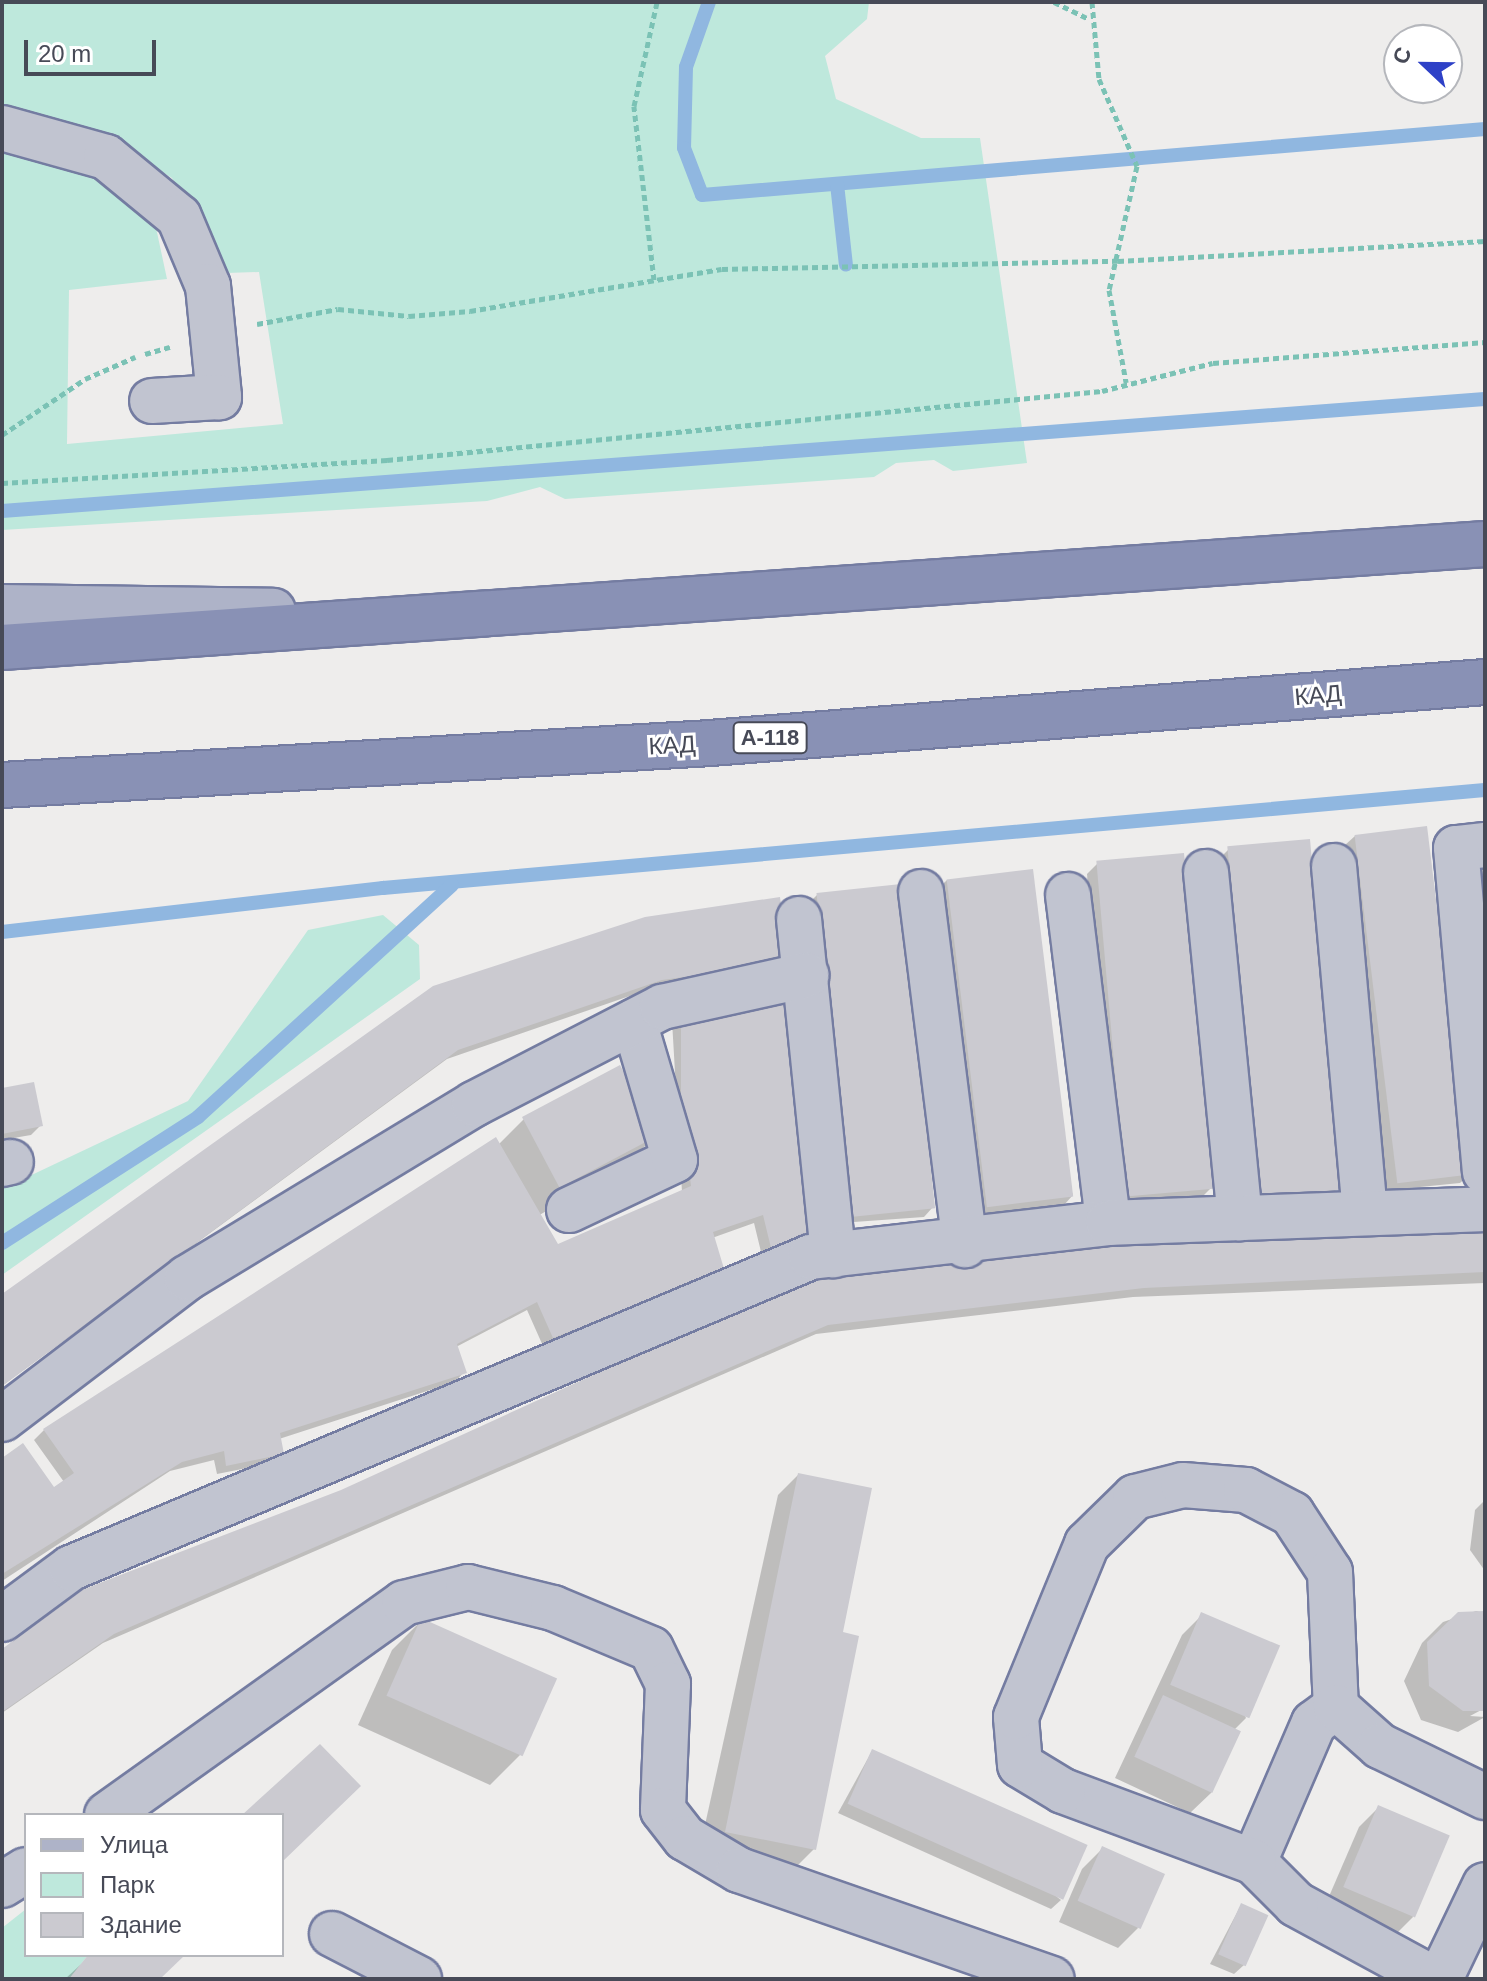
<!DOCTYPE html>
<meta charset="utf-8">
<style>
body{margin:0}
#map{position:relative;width:1487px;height:1981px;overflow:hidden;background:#eeedec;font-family:Helvetica,sans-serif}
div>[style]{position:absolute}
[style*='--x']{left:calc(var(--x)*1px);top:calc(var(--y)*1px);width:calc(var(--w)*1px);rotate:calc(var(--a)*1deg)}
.green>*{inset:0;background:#bee8dc}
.shadow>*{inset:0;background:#0003}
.stream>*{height:14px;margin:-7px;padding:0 7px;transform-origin:7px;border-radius:7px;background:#90b7e0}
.building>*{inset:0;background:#cbcad0;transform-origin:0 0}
.path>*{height:5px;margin-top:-2.5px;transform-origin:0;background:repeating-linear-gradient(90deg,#7bc2b5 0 6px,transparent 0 10px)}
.roads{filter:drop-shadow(2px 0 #747ca1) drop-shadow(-2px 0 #747ca1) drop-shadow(0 2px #747ca1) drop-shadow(0 -2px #747ca1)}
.minor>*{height:44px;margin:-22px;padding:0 22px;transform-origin:22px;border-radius:22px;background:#c1c4d0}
.major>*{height:44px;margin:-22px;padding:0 22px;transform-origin:22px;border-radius:22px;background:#aeb3c8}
.highway>*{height:44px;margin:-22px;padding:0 22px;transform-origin:22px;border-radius:22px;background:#8991b5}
span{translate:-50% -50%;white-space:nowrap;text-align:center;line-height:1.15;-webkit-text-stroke:6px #fff;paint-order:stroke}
.shield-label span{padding:2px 6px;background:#fff;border:2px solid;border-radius:6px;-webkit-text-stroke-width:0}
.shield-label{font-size:22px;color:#474a57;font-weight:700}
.street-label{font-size:24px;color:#474a57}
.frame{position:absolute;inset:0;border:4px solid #474a57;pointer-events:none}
.legend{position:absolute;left:24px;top:1813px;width:260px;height:144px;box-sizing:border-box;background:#fff;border:2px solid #b5b7bc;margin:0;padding:10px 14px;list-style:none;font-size:24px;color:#474a57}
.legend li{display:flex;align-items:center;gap:16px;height:40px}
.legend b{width:40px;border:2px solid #b5b7bc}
.north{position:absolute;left:1383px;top:24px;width:80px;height:80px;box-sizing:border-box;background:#fff;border:2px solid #b5b7bc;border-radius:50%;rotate:292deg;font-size:22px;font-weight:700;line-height:32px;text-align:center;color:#474a57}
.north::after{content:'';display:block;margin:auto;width:28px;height:36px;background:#2e41c7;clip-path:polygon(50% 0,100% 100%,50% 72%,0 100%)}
.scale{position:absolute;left:24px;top:40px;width:132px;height:36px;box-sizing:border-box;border:4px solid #474a57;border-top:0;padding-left:10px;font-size:24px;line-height:28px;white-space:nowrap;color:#474a57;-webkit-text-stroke:6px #fff;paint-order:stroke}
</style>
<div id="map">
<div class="green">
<div style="clip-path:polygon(2px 2px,869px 2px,867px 19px,825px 56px,836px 99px,921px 138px,980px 138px,1027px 463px,953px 471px,934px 460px,896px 463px,874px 477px,565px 499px,540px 487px,487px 501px,2px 530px,2px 144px,92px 176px,155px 223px,167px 279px,69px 290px,67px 444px,283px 424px,259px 272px,226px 273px,172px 178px,91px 128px,2px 105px)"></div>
<div style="clip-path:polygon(383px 915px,419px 945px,420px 979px,2px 1275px,2px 1189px,188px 1101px,308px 930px)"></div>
<div style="clip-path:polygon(26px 1909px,26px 1955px,88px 1955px,69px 1979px,2px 1979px,2px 1928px)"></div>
</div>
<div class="shadow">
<div style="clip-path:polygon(1355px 836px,1470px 1174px,1460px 1183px,1380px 1191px,1345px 845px)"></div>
<div style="clip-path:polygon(1228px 850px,1337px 1189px,1327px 1199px,1251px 1206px,1218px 860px)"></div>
<div style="clip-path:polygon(1485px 863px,1485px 988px,1471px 873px)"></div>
<div style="clip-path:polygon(1097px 864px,1211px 1188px,1201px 1198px,1114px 1205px,1087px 874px)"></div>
<div style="clip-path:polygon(947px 880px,1073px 1195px,1064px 1205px,974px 1217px,937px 890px)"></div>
<div style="clip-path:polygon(817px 895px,933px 1207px,924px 1217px,840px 1223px,807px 905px)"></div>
<div style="clip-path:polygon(786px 962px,650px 989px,447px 1059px,2px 1386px,2px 1297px,434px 987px)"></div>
<div style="clip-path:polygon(681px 1011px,819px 1230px,762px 1256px,754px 1223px,712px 1238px,723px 1271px,543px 1346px,527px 1310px,456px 1347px,464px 1372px,455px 1382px,279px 1439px,282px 1453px,272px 1463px,217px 1474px,214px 1460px,170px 1471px,2px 1581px,2px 1461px,53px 1490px,64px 1482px,34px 1440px,44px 1430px,495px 1140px,498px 1145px,524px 1119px,656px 1135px,626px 1165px,536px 1217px,554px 1251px,682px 1192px,672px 1021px)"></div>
<div style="clip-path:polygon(2px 1090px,41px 1125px,31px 1135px,2px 1140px)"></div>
<div style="clip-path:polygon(1485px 1233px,1485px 1283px,1133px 1297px,816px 1334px,103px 1643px,2px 1713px,2px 1652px,795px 1285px)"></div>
<div style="clip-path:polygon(798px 1475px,841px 1631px,814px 1849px,784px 1879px,697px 1861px,778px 1495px)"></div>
<div style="clip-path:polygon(1485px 1500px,1485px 1571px,1470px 1550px,1475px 1510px)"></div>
<div style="clip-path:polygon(1476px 1611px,1485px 1613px,1485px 1708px,1470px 1716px,1485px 1717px,1458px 1732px,1421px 1720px,1404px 1681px,1422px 1643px,1443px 1622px)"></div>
<div style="clip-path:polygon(1202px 1615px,1246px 1718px,1234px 1730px,1211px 1793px,1190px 1813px,1115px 1778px,1182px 1635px)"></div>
<div style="clip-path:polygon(422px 1620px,554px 1680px,520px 1755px,490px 1785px,358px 1725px,392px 1650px)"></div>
<div style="clip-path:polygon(872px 1751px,1061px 1900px,1051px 1909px,838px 1813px)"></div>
<div style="clip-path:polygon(1379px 1807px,1413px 1917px,1393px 1937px,1324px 1908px,1359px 1827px)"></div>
<div style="clip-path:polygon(1103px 1848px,1138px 1928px,1118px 1948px,1059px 1922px,1082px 1869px)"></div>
<div style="clip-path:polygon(1241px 1905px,1244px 1965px,1234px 1974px,1210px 1964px)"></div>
<div style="clip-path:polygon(91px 1955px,182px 1955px,157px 1979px,65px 1979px)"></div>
</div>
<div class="stream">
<div style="--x:709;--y:2;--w:69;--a:109.5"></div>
<div style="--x:686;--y:67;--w:81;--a:91.4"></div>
<div style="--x:684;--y:148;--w:50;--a:69"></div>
<div style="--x:702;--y:195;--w:786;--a:-4.82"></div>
<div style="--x:837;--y:184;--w:81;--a:83.7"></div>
<div style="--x:2;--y:511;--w:1487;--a:-4.32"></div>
<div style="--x:2;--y:932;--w:384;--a:-6.6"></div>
<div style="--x:383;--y:888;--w:1106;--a:-5.08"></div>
<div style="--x:2;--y:1243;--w:233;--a:-32.7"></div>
<div style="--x:198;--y:1117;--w:344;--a:-42.4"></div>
</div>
<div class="building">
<div style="left:1427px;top:826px;width:351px;height:73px;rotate:83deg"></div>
<div style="left:1310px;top:839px;width:352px;height:83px;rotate:85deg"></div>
<div style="left:1184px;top:853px;width:337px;height:88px;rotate:85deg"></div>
<div style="left:1033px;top:869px;width:330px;height:87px;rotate:83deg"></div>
<div style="left:901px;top:884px;width:326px;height:85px;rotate:84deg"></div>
<div style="clip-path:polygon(780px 897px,788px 963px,662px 980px,458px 1050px,2px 1386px,2px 1294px,433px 986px,645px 917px)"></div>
<div style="clip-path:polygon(797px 993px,821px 1231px,771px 1248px,763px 1215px,713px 1232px,725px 1272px,553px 1338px,537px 1302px,457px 1344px,467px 1373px,280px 1433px,284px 1454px,226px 1466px,224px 1451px,182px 1462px,2px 1574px,2px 1458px,23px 1443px,54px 1487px,74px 1473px,43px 1429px,496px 1137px,558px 1244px,691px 1186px,681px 1108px,681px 1010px)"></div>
<div style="left:620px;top:1065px;width:80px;height:111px;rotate:62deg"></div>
<div style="clip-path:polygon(34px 1082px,43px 1126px,2px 1134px,2px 1088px)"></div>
<div style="clip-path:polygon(1485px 1231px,1485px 1272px,1144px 1288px,828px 1325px,114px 1634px,2px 1712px,2px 1649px,84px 1589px,341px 1490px,795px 1283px,1144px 1238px)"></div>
<div style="clip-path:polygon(798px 1473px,872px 1488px,843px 1632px,859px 1636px,816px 1850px,725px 1832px)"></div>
<div style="clip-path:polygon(1485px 1611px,1485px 1711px,1463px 1711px,1429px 1686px,1427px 1642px,1458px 1612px)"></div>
<div style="left:1201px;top:1612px;width:86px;height:79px;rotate:23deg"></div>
<div style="left:421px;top:1618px;width:149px;height:85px;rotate:24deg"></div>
<div style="left:1163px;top:1695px;width:86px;height:68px;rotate:25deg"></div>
<div style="clip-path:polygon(320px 1744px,361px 1786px,282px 1862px,282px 1815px,242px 1815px)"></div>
<div style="left:872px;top:1749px;width:236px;height:60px;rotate:24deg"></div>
<div style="left:1378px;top:1805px;width:78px;height:89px;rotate:23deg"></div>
<div style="left:1102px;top:1846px;width:69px;height:60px;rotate:24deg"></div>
<div style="left:1241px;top:1903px;width:30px;height:56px;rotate:24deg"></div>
<div style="clip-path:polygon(88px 1955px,185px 1955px,160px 1979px,69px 1979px)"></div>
</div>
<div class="path">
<div style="--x:1054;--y:2;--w:39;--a:26"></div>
<div style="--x:1092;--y:2;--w:77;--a:84.8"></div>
<div style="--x:1099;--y:79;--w:95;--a:66.4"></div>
<div style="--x:1137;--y:166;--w:127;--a:102.7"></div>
<div style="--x:1109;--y:290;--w:94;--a:79.5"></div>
<div style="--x:654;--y:280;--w:175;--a:-96.6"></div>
<div style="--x:634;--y:106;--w:107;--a:-77.5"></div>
<div style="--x:257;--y:324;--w:82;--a:-10.5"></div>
<div style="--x:338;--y:309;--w:71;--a:5.6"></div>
<div style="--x:409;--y:316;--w:61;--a:-4.7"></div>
<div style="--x:470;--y:311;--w:255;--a:-9.5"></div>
<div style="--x:722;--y:269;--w:396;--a:-1.2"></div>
<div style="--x:1118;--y:261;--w:368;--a:-3.1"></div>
<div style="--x:145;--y:354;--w:26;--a:-16"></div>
<div style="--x:2;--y:435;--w:100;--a:-34"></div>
<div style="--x:85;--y:379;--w:55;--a:-23.7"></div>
<div style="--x:2;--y:483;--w:386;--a:-3.4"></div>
<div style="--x:387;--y:460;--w:718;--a:-5.51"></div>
<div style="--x:1102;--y:391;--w:114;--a:-14.2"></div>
<div style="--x:1213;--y:363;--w:273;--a:-4.4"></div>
</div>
<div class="roads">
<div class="minor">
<div style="--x:2;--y:128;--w:108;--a:15.6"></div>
<div style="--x:106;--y:157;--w:94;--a:39.4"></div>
<div style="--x:179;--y:217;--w:75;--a:67.2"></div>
<div style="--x:208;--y:286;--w:112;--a:84.3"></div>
<div style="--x:219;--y:397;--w:67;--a:176.6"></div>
<div style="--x:1485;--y:845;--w:29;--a:174"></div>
<div style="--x:1456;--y:848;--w:325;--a:84.9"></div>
<div style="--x:1334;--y:866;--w:348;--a:84.9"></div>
<div style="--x:1206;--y:872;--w:348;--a:84.4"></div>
<div style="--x:921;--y:892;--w:356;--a:82.9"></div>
<div style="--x:1068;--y:895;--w:330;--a:83"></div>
<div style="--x:799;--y:919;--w:338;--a:84.2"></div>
<div style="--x:2;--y:1164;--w:9;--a:-13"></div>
<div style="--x:569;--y:1210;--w:117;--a:-25.3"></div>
<div style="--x:675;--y:1160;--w:144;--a:-106.5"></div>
<div style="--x:2;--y:1419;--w:233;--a:-37.3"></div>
<div style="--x:187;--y:1278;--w:336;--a:-31.2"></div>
<div style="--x:474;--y:1104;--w:212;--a:-27.3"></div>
<div style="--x:662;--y:1007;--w:148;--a:-12.5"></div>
<div style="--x:2;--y:1619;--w:86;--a:-36.5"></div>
<div style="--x:71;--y:1568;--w:803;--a:-22.8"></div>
<div style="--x:811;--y:1257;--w:299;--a:-6.5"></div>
<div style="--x:1108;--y:1223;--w:377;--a:-2.1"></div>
<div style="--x:107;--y:1815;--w:365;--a:-35.5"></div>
<div style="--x:404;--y:1603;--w:66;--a:-14"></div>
<div style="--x:468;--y:1587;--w:88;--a:13.9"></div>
<div style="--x:553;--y:1608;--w:106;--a:22.7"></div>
<div style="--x:651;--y:1649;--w:39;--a:64"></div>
<div style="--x:668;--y:1684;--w:126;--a:92.3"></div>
<div style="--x:663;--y:1810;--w:36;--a:52"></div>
<div style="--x:685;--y:1838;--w:63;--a:30.7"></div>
<div style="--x:739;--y:1870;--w:331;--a:19.2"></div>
<div style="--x:1254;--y:1862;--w:151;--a:-66.7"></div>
<div style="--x:1314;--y:1723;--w:27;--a:-36"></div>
<div style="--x:2;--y:1885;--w:28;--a:-32"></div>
<div style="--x:332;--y:1934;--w:98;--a:27.3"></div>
<div style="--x:1434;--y:1979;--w:157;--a:-151.5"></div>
<div style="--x:1296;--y:1904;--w:59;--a:-135"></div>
<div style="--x:1254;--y:1862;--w:204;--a:-159.6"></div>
<div style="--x:1063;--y:1791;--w:50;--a:-148.8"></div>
<div style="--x:1020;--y:1765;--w:48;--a:-94.8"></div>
<div style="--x:1016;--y:1717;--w:187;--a:-67.7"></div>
<div style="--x:1087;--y:1544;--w:67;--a:-44.4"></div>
<div style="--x:1135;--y:1497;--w:49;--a:-14"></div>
<div style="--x:1183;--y:1485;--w:63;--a:4.5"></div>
<div style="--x:1246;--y:1490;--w:52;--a:27.6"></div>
<div style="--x:1292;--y:1514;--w:69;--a:56.8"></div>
<div style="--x:1330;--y:1572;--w:135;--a:87.5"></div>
<div style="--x:1336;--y:1707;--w:59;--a:41.6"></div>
<div style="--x:1380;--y:1746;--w:117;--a:25.9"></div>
<div style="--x:1440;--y:1979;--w:104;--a:-64.4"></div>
</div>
<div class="major">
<div style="--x:2;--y:607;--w:271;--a:0.8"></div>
</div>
<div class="highway">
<div style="--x:2;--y:647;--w:1487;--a:-3.97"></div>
<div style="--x:2;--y:785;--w:709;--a:-3.39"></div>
<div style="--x:710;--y:743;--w:777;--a:-4.5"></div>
</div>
</div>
<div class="shield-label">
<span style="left:770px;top:738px">А-118</span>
</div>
<div class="street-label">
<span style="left:1318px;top:695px;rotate:-5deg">КАД</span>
<span style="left:672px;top:745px;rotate:-3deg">КАД</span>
</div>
<div class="frame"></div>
<ul class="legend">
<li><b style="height:10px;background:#aeb3c8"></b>Улица</li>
<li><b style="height:22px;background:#bee8dc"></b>Парк</li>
<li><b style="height:22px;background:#cbcad0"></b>Здание</li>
</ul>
<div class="north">С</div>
<div class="scale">20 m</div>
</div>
